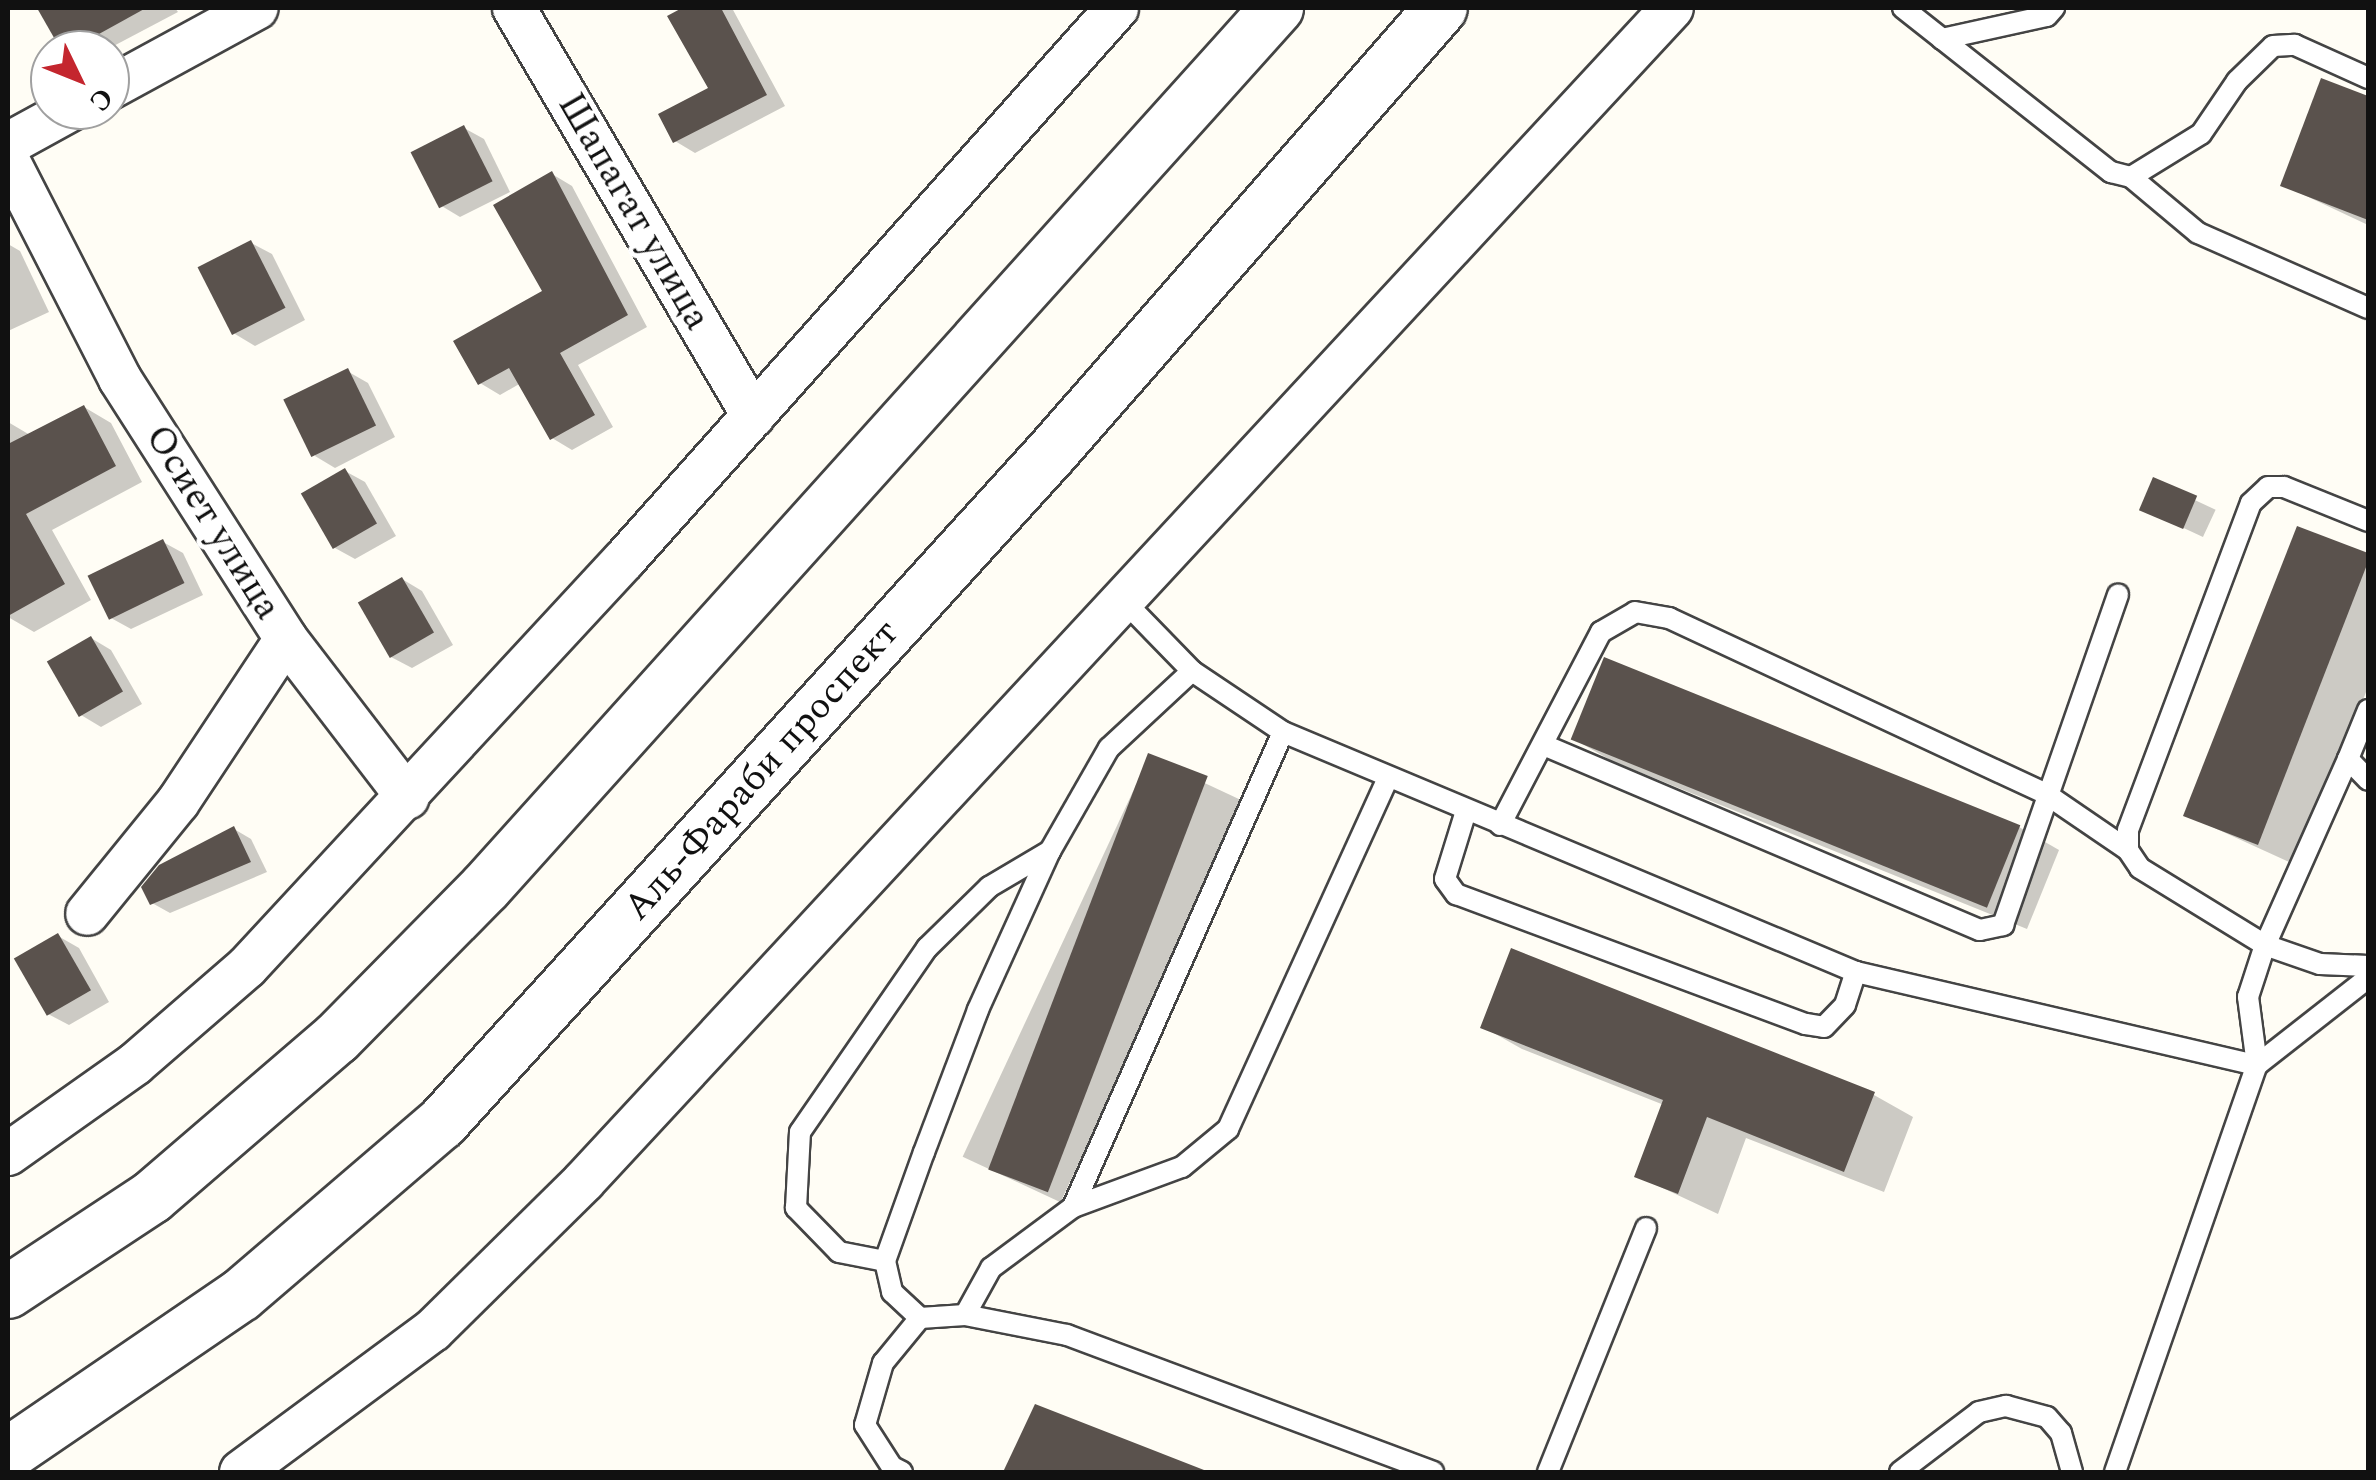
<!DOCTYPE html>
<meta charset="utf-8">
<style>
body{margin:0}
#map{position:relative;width:2376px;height:1480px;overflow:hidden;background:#fffdf5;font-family:Spectral,serif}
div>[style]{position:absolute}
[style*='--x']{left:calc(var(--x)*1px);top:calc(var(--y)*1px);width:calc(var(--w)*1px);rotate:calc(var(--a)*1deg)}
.shadow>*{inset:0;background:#0003;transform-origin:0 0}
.building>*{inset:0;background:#5a524d;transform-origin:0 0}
.roads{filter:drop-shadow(2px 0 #444) drop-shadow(-2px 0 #444) drop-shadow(0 2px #444) drop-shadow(0 -2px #444)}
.service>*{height:20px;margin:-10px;padding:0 10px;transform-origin:10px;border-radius:10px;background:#fff}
.minor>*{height:42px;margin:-21px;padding:0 21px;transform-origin:21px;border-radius:21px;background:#fff}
.tertiary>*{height:52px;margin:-26px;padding:0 26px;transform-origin:26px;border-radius:26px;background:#fff}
span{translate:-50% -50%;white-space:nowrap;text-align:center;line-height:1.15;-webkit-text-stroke:10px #fff;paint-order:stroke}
.street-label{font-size:38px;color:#111}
.frame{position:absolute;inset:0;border:10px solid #111;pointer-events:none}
.north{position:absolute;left:30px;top:30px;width:100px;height:100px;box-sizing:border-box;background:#fff;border:2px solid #a0a0a0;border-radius:50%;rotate:133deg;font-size:28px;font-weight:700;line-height:40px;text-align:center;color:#111}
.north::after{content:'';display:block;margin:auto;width:35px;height:45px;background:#c4262e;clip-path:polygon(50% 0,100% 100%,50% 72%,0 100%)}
</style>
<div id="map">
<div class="shadow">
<div style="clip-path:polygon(40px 8px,175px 8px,178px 12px,106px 50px,64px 50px)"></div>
<div style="clip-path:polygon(687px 8px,732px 8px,785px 106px,695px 153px,675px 141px,711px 89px,671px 17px)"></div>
<div style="clip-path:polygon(2323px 81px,2368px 98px,2368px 225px,2283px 185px)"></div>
<div style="clip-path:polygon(464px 128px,484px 139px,510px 192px,460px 217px,440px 205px)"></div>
<div style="clip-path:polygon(552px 174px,572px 186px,647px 327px,578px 365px,613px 427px,572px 450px,552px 438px,521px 383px,500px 395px,480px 383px,545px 292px)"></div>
<div style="clip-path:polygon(251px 243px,272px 254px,305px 320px,255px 346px,235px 334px)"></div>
<div style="clip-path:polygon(8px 244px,20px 251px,49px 312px,8px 331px)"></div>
<div style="clip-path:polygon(347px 371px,368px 383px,395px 437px,335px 468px,315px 456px)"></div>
<div style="clip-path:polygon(84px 407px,111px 423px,142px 482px,52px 530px,91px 600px,34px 632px,8px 617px,8px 422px,30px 435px)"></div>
<div style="clip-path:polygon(345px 471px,365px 482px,396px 536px,355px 559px,335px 548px)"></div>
<div style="left:2154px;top:481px;width:68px;height:30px;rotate:25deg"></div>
<div style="clip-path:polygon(2298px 529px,2368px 556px,2368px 687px,2298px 866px,2186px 815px)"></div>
<div style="clip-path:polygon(163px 542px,183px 553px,203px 595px,131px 629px,111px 618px)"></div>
<div style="clip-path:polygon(402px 579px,422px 591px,453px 645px,412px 668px,391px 657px)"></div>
<div style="clip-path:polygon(91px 638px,111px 650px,142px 704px,101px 727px,81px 715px)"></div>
<div style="clip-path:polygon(1572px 738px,2019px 827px,2059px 850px,2027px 929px,1612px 761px)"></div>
<div style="left:1149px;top:757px;width:108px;height:441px;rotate:25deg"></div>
<div style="clip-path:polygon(234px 829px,251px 839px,267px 872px,170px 913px,152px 903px)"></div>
<div style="clip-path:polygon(58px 936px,79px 948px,109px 1002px,69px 1025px,48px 1014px)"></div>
<div style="clip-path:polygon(1513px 951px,1874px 1095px,1913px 1117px,1884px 1192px,1746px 1138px,1718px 1214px,1637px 1176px,1664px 1105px,1522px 1049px,1483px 1027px)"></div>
<div style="clip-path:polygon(1036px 1408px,1203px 1472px,1016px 1472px,1008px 1468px)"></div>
</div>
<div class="building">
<div style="clip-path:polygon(37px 8px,146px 8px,70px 50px,61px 50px)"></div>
<div style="clip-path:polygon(682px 8px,721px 8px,767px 95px,673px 143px,658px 114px,708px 88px,667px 16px)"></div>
<div style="clip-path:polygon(2321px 78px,2368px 96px,2368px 220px,2280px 186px)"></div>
<div style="left:464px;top:125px;width:63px;height:60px;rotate:63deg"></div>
<div style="clip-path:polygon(552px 171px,628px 315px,560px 353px,595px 415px,550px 440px,509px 368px,478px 385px,453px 341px,542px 291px,493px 205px)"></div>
<div style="left:251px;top:240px;width:76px;height:60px;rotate:63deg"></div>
<div style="left:348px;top:368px;width:64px;height:72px;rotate:64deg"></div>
<div style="clip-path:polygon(84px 405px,116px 466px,26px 514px,65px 584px,8px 616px,8px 444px)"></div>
<div style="left:345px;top:468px;width:64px;height:51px;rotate:60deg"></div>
<div style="left:2153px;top:477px;width:48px;height:36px;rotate:23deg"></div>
<div style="clip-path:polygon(2297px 526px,2368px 553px,2368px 562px,2258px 845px,2183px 816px)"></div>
<div style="left:163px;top:539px;width:49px;height:84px;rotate:64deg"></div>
<div style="left:402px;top:577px;width:64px;height:51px;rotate:60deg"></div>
<div style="left:91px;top:636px;width:64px;height:51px;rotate:60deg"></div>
<div style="left:1604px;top:657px;width:449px;height:89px;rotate:22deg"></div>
<div style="left:1148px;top:753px;width:64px;height:446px;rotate:21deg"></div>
<div style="clip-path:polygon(234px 826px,251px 862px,150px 905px,141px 887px,159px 865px)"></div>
<div style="left:58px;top:933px;width:66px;height:51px;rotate:60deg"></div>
<div style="clip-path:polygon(1511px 948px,1875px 1092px,1844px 1172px,1707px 1117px,1678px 1194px,1634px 1177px,1663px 1100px,1480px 1028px)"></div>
<div style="clip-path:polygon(1035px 1404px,1204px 1470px,1204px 1472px,1003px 1472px)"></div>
</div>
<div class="roads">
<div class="service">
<div style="--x:1903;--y:8;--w:265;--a:38.3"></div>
<div style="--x:2111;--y:172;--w:21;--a:14"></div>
<div style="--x:2131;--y:177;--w:82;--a:-31.6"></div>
<div style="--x:2201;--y:134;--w:64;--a:-55.8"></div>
<div style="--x:2237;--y:81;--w:50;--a:-44.2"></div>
<div style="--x:2273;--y:46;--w:22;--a:-3"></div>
<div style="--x:2295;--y:45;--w:80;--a:24.3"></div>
<div style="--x:1942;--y:39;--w:107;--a:-12.4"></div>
<div style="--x:2047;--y:16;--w:11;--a:-49"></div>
<div style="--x:2131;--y:177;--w:87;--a:39.9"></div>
<div style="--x:2198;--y:233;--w:186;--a:23.8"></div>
<div style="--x:1123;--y:600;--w:99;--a:45.8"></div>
<div style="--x:1192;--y:671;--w:110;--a:33.8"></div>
<div style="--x:1283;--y:732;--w:621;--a:22.73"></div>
<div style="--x:1856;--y:972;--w:412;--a:13.1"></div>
<div style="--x:2257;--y:1065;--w:69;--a:-97.5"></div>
<div style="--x:2248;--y:997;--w:55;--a:-71.9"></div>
<div style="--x:2265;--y:945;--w:58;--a:19.1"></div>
<div style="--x:2320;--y:964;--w:48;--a:2.4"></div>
<div style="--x:1192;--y:671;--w:113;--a:137.1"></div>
<div style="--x:1109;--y:748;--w:119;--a:119.8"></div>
<div style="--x:1050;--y:851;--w:175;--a:114.4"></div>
<div style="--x:978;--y:1010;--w:152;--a:110.8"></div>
<div style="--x:924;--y:1152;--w:116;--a:109.7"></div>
<div style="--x:885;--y:1261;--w:32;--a:77"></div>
<div style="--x:892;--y:1292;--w:38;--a:43"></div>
<div style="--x:920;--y:1318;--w:45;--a:-3.8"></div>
<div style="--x:965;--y:1315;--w:104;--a:11.1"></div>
<div style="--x:1067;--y:1335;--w:391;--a:20.5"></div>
<div style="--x:2368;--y:710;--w:53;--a:112.2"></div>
<div style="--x:2348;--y:759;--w:29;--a:46"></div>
<div style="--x:1546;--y:746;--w:471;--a:23"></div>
<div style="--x:1980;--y:930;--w:24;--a:-12"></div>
<div style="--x:2003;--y:925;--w:350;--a:-70.8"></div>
<div style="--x:2348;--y:759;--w:204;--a:114"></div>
<div style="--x:2265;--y:945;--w:147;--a:-148.4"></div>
<div style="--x:2140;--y:868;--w:22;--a:-124"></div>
<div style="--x:2128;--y:850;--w:20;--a:-90"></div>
<div style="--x:2128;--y:830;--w:349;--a:-69.4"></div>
<div style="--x:2251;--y:503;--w:23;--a:-43"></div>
<div style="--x:2268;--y:487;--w:16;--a:0"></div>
<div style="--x:2284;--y:487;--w:91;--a:22"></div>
<div style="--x:1466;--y:811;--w:71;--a:107.2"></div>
<div style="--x:1445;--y:879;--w:19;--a:54"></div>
<div style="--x:1456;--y:894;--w:373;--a:20.4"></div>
<div style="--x:1806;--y:1024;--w:18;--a:9"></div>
<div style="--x:1824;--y:1027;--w:30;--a:-46"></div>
<div style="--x:1845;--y:1005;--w:35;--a:-72"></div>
<div style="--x:1500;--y:825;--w:218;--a:-62.4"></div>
<div style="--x:1601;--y:632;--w:39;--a:-30"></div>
<div style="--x:1635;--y:612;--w:35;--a:10"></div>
<div style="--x:1669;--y:618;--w:416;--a:25"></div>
<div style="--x:2046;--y:794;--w:99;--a:34.3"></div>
<div style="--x:1073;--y:1207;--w:116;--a:-20.2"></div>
<div style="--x:1182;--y:1167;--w:60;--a:-39.6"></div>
<div style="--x:1228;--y:1129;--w:386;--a:-65.5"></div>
<div style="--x:885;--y:1261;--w:47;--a:-168.9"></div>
<div style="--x:839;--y:1252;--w:62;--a:-134.3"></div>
<div style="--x:796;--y:1208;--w:76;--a:-87"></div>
<div style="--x:800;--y:1132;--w:224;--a:-55.4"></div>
<div style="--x:927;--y:948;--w:87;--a:-44.5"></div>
<div style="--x:989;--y:887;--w:71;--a:-30.5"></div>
<div style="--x:965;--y:1315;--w:54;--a:-61"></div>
<div style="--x:991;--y:1268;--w:102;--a:-36.6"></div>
<div style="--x:1073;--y:1207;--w:519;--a:-66.15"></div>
<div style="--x:902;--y:1472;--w:11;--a:-153"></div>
<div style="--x:892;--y:1467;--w:50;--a:-122.7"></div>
<div style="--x:865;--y:1425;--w:65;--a:-73.8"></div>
<div style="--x:883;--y:1363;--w:58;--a:-50.6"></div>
<div style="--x:1548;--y:1472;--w:263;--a:-68.1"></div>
<div style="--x:1900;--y:1472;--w:99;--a:-37.2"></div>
<div style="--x:1979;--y:1412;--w:28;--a:-13"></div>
<div style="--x:2006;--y:1406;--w:42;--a:15"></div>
<div style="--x:2047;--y:1417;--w:21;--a:49"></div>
<div style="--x:2061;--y:1433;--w:41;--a:74.2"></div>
<div style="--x:2115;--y:1472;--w:431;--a:-70.8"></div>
<div style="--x:2257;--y:1065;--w:141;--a:-38.1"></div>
</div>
<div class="minor">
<div style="--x:514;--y:8;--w:473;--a:59.6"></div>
<div style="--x:110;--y:88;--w:167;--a:-28.6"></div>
<div style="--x:8;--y:144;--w:71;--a:-28.7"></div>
<div style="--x:8;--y:160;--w:246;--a:62.9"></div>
<div style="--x:120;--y:379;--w:308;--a:57.4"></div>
<div style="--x:286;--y:639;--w:196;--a:123.5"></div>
<div style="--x:178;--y:802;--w:144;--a:129.1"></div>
<div style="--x:286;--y:639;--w:200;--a:52.5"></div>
<div style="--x:8;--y:1154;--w:156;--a:-35.3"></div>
<div style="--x:135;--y:1064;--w:148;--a:-40.9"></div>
<div style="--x:247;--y:967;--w:556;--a:-47.19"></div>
<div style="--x:625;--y:559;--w:739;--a:-48.24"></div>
<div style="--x:241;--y:1472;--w:239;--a:-36.5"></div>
<div style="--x:433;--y:1330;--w:211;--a:-44.6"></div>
<div style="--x:583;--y:1182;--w:1601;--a:-47.15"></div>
</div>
<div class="tertiary">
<div style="--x:8;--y:1292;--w:173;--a:-33.4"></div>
<div style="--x:152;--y:1197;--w:244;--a:-40.7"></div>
<div style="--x:337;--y:1038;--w:211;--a:-45.4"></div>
<div style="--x:485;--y:888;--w:1184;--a:-48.01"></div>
<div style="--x:8;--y:1454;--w:282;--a:-34.3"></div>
<div style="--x:241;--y:1295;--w:265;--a:-40.6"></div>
<div style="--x:442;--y:1123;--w:910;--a:-47.72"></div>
<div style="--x:1054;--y:450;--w:587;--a:-48.8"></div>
</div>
</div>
<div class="street-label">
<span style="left:633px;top:212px;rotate:60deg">Шапагат улица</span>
<span style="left:212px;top:523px;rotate:58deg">Осиет улица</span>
<span style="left:762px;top:771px;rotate:-48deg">Аль-Фараби проспект</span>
</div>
<div class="frame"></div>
<div class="north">С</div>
</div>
